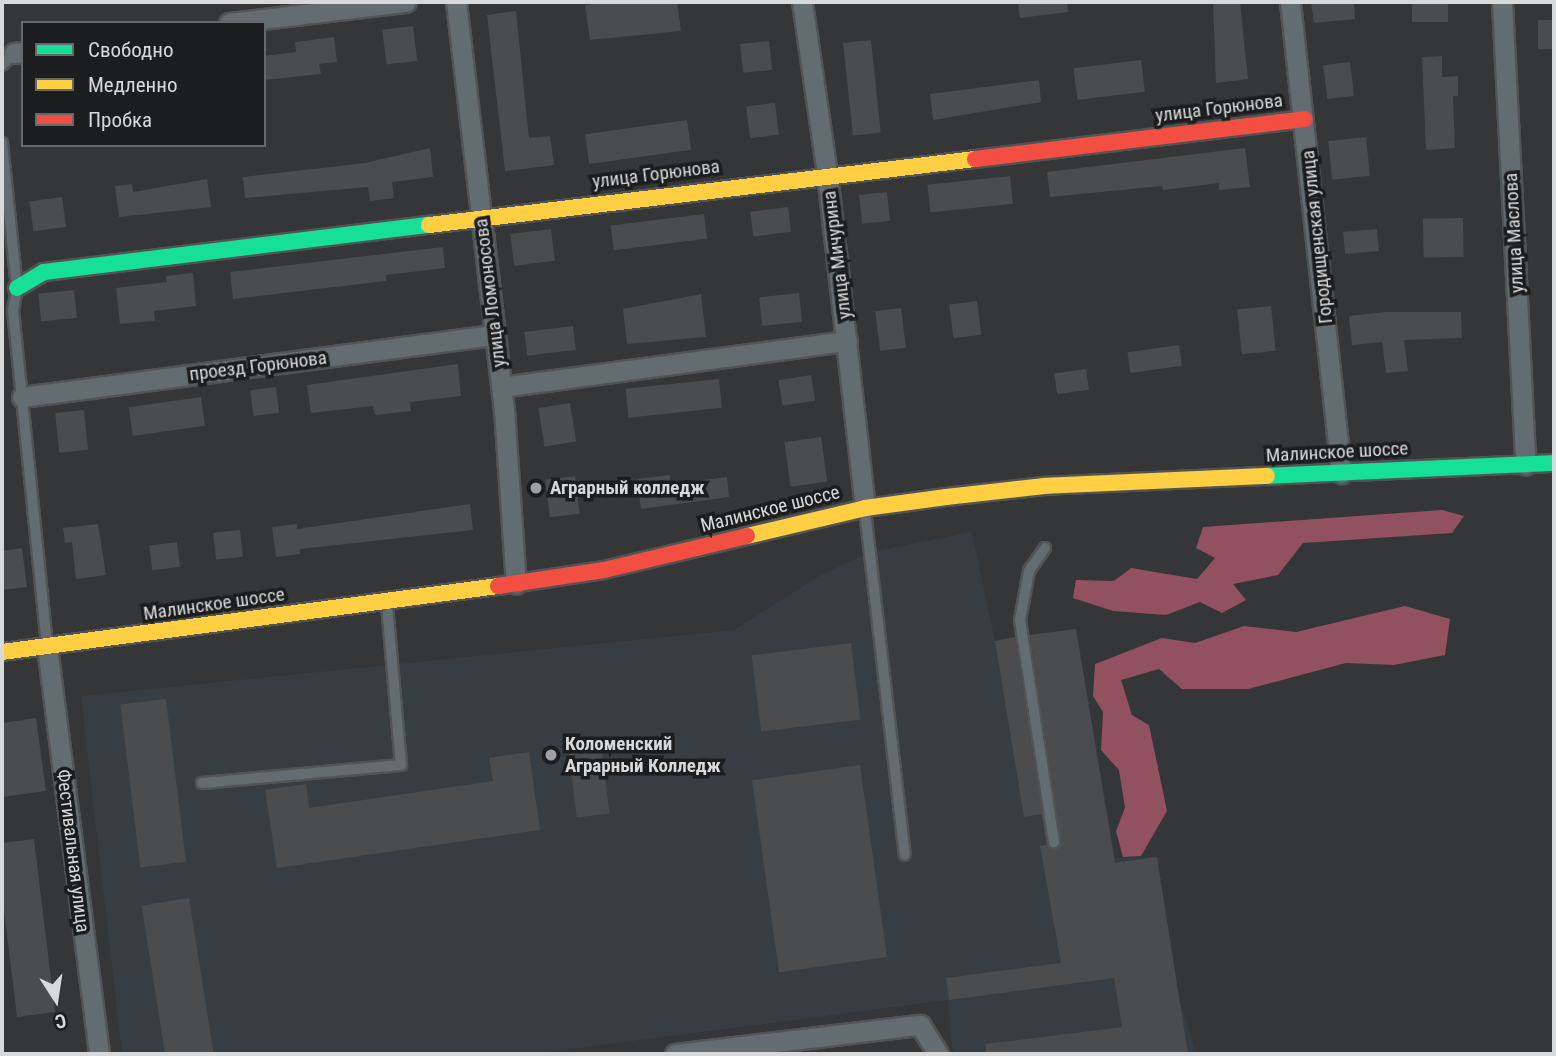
<!DOCTYPE html>
<meta charset="utf-8">
<style>
body{margin:0}
#map{position:relative;width:1556px;height:1056px;overflow:hidden;background:#343637;font-family:"Roboto Condensed",sans-serif}
div>[style]{position:absolute}
[style*='--x']{left:calc(var(--x)*1px);top:calc(var(--y)*1px);width:calc(var(--w)*1px);rotate:calc(var(--a)*1deg)}
.built>*{inset:0;background:#363e44}
.forest>*{inset:0;background:#915160}
.building>*{inset:0;background:#4b4c4d;transform-origin:0 0}
.roads{filter:drop-shadow(2px 0 #525354) drop-shadow(-2px 0 #525354) drop-shadow(0 2px #525354) drop-shadow(0 -2px #525354)}
.lane>*{height:10px;margin:-5px;padding:0 5px;transform-origin:5px;border-radius:5px;background:#626c71}
.street>*{height:19px;margin:-9.5px;padding:0 9.5px;transform-origin:9.5px;border-radius:9.5px;background:#626c71}
.fast>*{height:16px;margin:-8px;padding:0 8px;transform-origin:8px;border-radius:8px;background:#16e098}
.slow>*{height:16px;margin:-8px;padding:0 8px;transform-origin:8px;border-radius:8px;background:#ffcf43}
.jam>*{height:16px;margin:-8px;padding:0 8px;transform-origin:8px;border-radius:8px;background:#f24e42}
.dots>*{width:19px;height:19px;translate:-50% -50%;box-sizing:border-box;border:4px solid #1c1d1e;border-radius:50%}
span{translate:-50% -50%;white-space:nowrap;text-align:center;line-height:1.15;-webkit-text-stroke:7px #1c1d1e;paint-order:stroke}
.street-label{font-size:19px;color:#d7d9da}
.poi-label{font-size:19px;color:#d7d9da;font-weight:700}
.left{translate:0 -50%;text-align:left}
.frame{position:absolute;inset:0;border:4px solid #d7d9da;pointer-events:none}
.legend{position:absolute;left:21px;top:21px;width:245px;height:126px;box-sizing:border-box;background:#1c1d1e;border:2px solid #676869;margin:0;padding:9px 12px;list-style:none;font-size:21px;color:#d7d9da}
.legend li{display:flex;align-items:center;gap:14px;height:35px}
.legend b{width:35px;border:2px solid #676869}
.north{position:absolute;left:21px;top:965px;width:70px;height:70px;-webkit-text-stroke:5px #1c1d1e;paint-order:stroke;rotate:168deg;font-size:19px;font-weight:700;line-height:28px;text-align:center;color:#d7d9da}
.north::after{content:'';display:block;margin:auto;width:24px;height:32px;background:#d7d9da;clip-path:polygon(50% 0,100% 100%,50% 72%,0 100%)}
</style>
<div id="map">
<div class="built">
<div style="clip-path:polygon(972px 532px,995px 641px,1076px 629px,1115px 858px,1157px 857px,1177px 993px,1197px 1054px,953px 1054px,948px 1000px,532px 1054px,122px 1054px,81px 696px,734px 630px,821px 575px,870px 552px)"></div>
</div>
<div class="forest">
<div style="clip-path:polygon(1442px 510px,1464px 516px,1452px 533px,1303px 543px,1278px 575px,1233px 584px,1246px 600px,1222px 613px,1200px 602px,1166px 615px,1113px 611px,1073px 598px,1076px 580px,1114px 581px,1131px 568px,1197px 579px,1215px 558px,1196px 548px,1203px 527px)"></div>
<div style="clip-path:polygon(1405px 606px,1450px 619px,1445px 655px,1394px 665px,1346px 663px,1248px 689px,1182px 689px,1159px 669px,1121px 680px,1132px 715px,1149px 725px,1167px 811px,1141px 856px,1123px 857px,1116px 831px,1125px 808px,1119px 770px,1101px 750px,1103px 712px,1093px 696px,1095px 664px,1162px 638px,1195px 643px,1244px 626px,1296px 632px)"></div>
</div>
<div class="building">
<div style="clip-path:polygon(611px 2px,677px 2px,681px 31px,590px 40px,585px 5px)"></div>
<div style="clip-path:polygon(1018px 2px,1067px 2px,1068px 12px,1020px 18px)"></div>
<div style="clip-path:polygon(1213px 2px,1240px 2px,1248px 79px,1216px 83px)"></div>
<div style="clip-path:polygon(1311px 2px,1354px 2px,1355px 19px,1314px 23px)"></div>
<div style="left:1412px;top:2px;width:36px;height:20px"></div>
<div style="clip-path:polygon(516px 11px,529px 138px,550px 136px,554px 165px,505px 171px,487px 15px)"></div>
<div style="left:1538px;top:20px;width:16px;height:29px"></div>
<div style="left:413px;top:26px;width:35px;height:31px;rotate:83deg"></div>
<div style="clip-path:polygon(334px 37px,337px 62px,319px 64px,321px 74px,264px 80px,264px 56px,296px 52px,295px 42px)"></div>
<div style="left:871px;top:40px;width:93px;height:28px;rotate:84deg"></div>
<div style="left:769px;top:41px;width:29px;height:29px;rotate:84deg"></div>
<div style="clip-path:polygon(1442px 56px,1442px 77px,1458px 76px,1458px 96px,1453px 96px,1455px 148px,1426px 150px,1422px 57px)"></div>
<div style="left:1141px;top:60px;width:32px;height:68px;rotate:83deg"></div>
<div style="left:1350px;top:62px;width:34px;height:27px;rotate:83deg"></div>
<div style="clip-path:polygon(1039px 80px,1041px 102px,933px 120px,930px 94px)"></div>
<div style="left:775px;top:103px;width:32px;height:29px;rotate:83deg"></div>
<div style="left:687px;top:120px;width:30px;height:103px;rotate:82deg"></div>
<div style="left:1366px;top:137px;width:39px;height:38px;rotate:84deg"></div>
<div style="clip-path:polygon(430px 148px,433px 177px,392px 182px,394px 198px,370px 201px,368px 187px,245px 198px,243px 177px,365px 163px)"></div>
<div style="clip-path:polygon(1245px 148px,1250px 187px,1219px 190px,1219px 183px,1163px 190px,1162px 186px,1050px 197px,1047px 172px)"></div>
<div style="left:1010px;top:176px;width:28px;height:83px;rotate:84deg"></div>
<div style="clip-path:polygon(207px 179px,211px 207px,119px 217px,115px 186px,132px 184px,133px 192px)"></div>
<div style="left:887px;top:192px;width:29px;height:28px;rotate:84deg"></div>
<div style="left:62px;top:197px;width:30px;height:33px;rotate:82deg"></div>
<div style="left:788px;top:207px;width:25px;height:38px;rotate:83deg"></div>
<div style="left:704px;top:214px;width:25px;height:94px;rotate:83deg"></div>
<div style="left:1463px;top:218px;width:39px;height:40px;rotate:89deg"></div>
<div style="left:551px;top:229px;width:32px;height:41px;rotate:83deg"></div>
<div style="left:1377px;top:229px;width:22px;height:34px;rotate:85deg"></div>
<div style="clip-path:polygon(443px 247px,445px 268px,386px 275px,386px 281px,233px 299px,230px 272px)"></div>
<div style="clip-path:polygon(193px 273px,196px 306px,154px 311px,155px 321px,120px 324px,116px 288px,167px 282px,166px 276px)"></div>
<div style="left:74px;top:290px;width:28px;height:36px;rotate:84deg"></div>
<div style="left:799px;top:293px;width:29px;height:40px;rotate:84deg"></div>
<div style="clip-path:polygon(701px 294px,706px 337px,627px 344px,623px 309px)"></div>
<div style="left:977px;top:301px;width:34px;height:28px;rotate:83deg"></div>
<div style="left:1271px;top:306px;width:45px;height:34px;rotate:84deg"></div>
<div style="left:901px;top:308px;width:40px;height:26px;rotate:83deg"></div>
<div style="clip-path:polygon(1385px 312px,1461px 312px,1462px 338px,1404px 340px,1408px 371px,1386px 373px,1382px 342px,1352px 345px,1349px 316px)"></div>
<div style="left:573px;top:326px;width:24px;height:49px;rotate:83deg"></div>
<div style="left:1179px;top:345px;width:21px;height:52px;rotate:82deg"></div>
<div style="clip-path:polygon(458px 364px,461px 396px,410px 402px,411px 411px,375px 415px,373px 406px,311px 413px,307px 385px)"></div>
<div style="left:1086px;top:369px;width:21px;height:32px;rotate:82deg"></div>
<div style="left:811px;top:375px;width:26px;height:33px;rotate:81deg"></div>
<div style="left:719px;top:379px;width:29px;height:94px;rotate:84deg"></div>
<div style="left:276px;top:387px;width:26px;height:26px;rotate:83deg"></div>
<div style="left:201px;top:397px;width:29px;height:73px;rotate:82deg"></div>
<div style="left:570px;top:403px;width:39px;height:32px;rotate:81deg"></div>
<div style="left:84px;top:410px;width:40px;height:29px;rotate:84deg"></div>
<div style="left:821px;top:437px;width:45px;height:37px;rotate:82deg"></div>
<div style="clip-path:polygon(670px 475px,671px 484px,727px 477px,729px 497px,641px 509px,637px 479px)"></div>
<div style="left:575px;top:476px;width:38px;height:30px;rotate:83deg"></div>
<div style="clip-path:polygon(470px 504px,473px 530px,300px 549px,300px 554px,276px 557px,272px 527px,297px 524px,297px 529px)"></div>
<div style="clip-path:polygon(98px 524px,106px 575px,76px 579px,72px 542px,65px 543px,63px 528px)"></div>
<div style="left:240px;top:530px;width:27px;height:27px;rotate:84deg"></div>
<div style="left:177px;top:542px;width:25px;height:28px;rotate:83deg"></div>
<div style="clip-path:polygon(22px 548px,27px 587px,2px 590px,2px 551px)"></div>
<div style="clip-path:polygon(1076px 629px,1115px 863px,1157px 857px,1188px 1054px,986px 1054px,985px 1044px,1122px 1027px,1114px 978px,949px 1000px,946px 978px,1061px 963px,1040px 846px,1047px 845px,1042px 814px,1024px 817px,995px 641px,1015px 637px,1047px 843px,1054px 849px,1061px 841px,1030px 635px)"></div>
<div style="left:851px;top:643px;width:77px;height:100px;rotate:83deg"></div>
<div style="left:166px;top:699px;width:164px;height:46px;rotate:83deg"></div>
<div style="clip-path:polygon(36px 718px,46px 791px,2px 797px,2px 723px)"></div>
<div style="left:601px;top:744px;width:70px;height:33px;rotate:83deg"></div>
<div style="clip-path:polygon(529px 752px,540px 830px,277px 868px,265px 790px,306px 784px,309px 808px,493px 781px,489px 758px)"></div>
<div style="left:860px;top:765px;width:194px;height:109px;rotate:82deg"></div>
<div style="clip-path:polygon(34px 839px,55px 1012px,17px 1017px,2px 894px,2px 843px)"></div>
<div style="left:189px;top:898px;width:158px;height:48px;rotate:81deg"></div>
</div>
<div class="roads">
<div class="lane">
<div style="--x:2;--y:65;--w:17;--a:-45"></div>
<div style="--x:2;--y:143;--w:146;--a:84.1"></div>
<div style="--x:17;--y:288;--w:22;--a:100"></div>
<div style="--x:13;--y:310;--w:335;--a:84.2"></div>
<div style="--x:865;--y:511;--w:346;--a:83.4"></div>
<div style="--x:1045;--y:548;--w:28;--a:125"></div>
<div style="--x:1029;--y:571;--w:50;--a:100.4"></div>
<div style="--x:1020;--y:620;--w:225;--a:81.3"></div>
<div style="--x:202;--y:783;--w:200;--a:-5.2"></div>
<div style="--x:401;--y:765;--w:161;--a:-95"></div>
</div>
<div class="street">
<div style="--x:456;--y:2;--w:410;--a:83.3"></div>
<div style="--x:504;--y:409;--w:175;--a:86.1"></div>
<div style="--x:802;--y:2;--w:174;--a:81.7"></div>
<div style="--x:827;--y:174;--w:336;--a:83.5"></div>
<div style="--x:1290;--y:2;--w:474;--a:83.8"></div>
<div style="--x:1502;--y:2;--w:463;--a:87.1"></div>
<div style="--x:229;--y:23;--w:178;--a:-6.8"></div>
<div style="--x:14;--y:53;--w:9;--a:-6"></div>
<div style="--x:501;--y:387;--w:349;--a:-7.6"></div>
<div style="--x:22;--y:397;--w:477;--a:-7.5"></div>
<div style="--x:47;--y:647;--w:410;--a:82.7"></div>
<div style="--x:675;--y:1054;--w:247;--a:-6.8"></div>
<div style="--x:920;--y:1025;--w:34;--a:58"></div>
</div>
<div class="fast">
<div style="--x:17;--y:288;--w:31;--a:-31"></div>
<div style="--x:44;--y:272;--w:388;--a:-7"></div>
<div style="--x:1267;--y:476;--w:287;--a:-2.6"></div>
</div>
<div class="slow">
<div style="--x:429;--y:225;--w:550;--a:-6.89"></div>
<div style="--x:747;--y:536;--w:121;--a:-13.3"></div>
<div style="--x:865;--y:508;--w:82;--a:-7.7"></div>
<div style="--x:946;--y:497;--w:99;--a:-6.4"></div>
<div style="--x:1044;--y:486;--w:223;--a:-2.6"></div>
<div style="--x:2;--y:652;--w:500;--a:-7.58"></div>
</div>
<div class="jam">
<div style="--x:975;--y:159;--w:332;--a:-6.9"></div>
<div style="--x:498;--y:586;--w:107;--a:-8.6"></div>
<div style="--x:604;--y:570;--w:147;--a:-13.4"></div>
</div>
</div>
<div class="dots">
<div style="left:536px;top:488px;background:#9ea0a1"></div>
<div style="left:551px;top:755px;background:#9ea0a1"></div>
</div>
<div class="street-label">
<span style="left:1219px;top:108px;rotate:-7deg">улица Горюнова</span>
<span style="left:656px;top:174px;rotate:-7deg">улица Горюнова</span>
<span style="left:1514px;top:233px;rotate:-93deg">улица Маслова</span>
<span style="left:1317px;top:237px;rotate:-96deg">Городищенская улица</span>
<span style="left:837px;top:255px;rotate:-97deg">улица Мичурина</span>
<span style="left:490px;top:293px;rotate:-97deg">улица Ломоносова</span>
<span style="left:258px;top:366px;rotate:-7deg">проезд Горюнова</span>
<span style="left:1337px;top:452px;rotate:-3deg">Малинское шоссе</span>
<span style="left:770px;top:509px;rotate:-14deg">Малинское шоссе</span>
<span style="left:214px;top:604px;rotate:-8deg">Малинское шоссе</span>
<span style="left:73px;top:851px;rotate:83deg">Фестивальная улица</span>
</div>
<div class="poi-label">
<span class="left" style="left:550px;top:488px">Аграрный колледж</span>
<span class="left" style="left:565px;top:755px">Коломенский<br>Аграрный Колледж</span>
</div>
<div class="frame"></div>
<ul class="legend">
<li><b style="height:9px;background:#16e098"></b>Свободно</li>
<li><b style="height:9px;background:#ffcf43"></b>Медленно</li>
<li><b style="height:9px;background:#f24e42"></b>Пробка</li>
</ul>
<div class="north">С</div>
</div>
